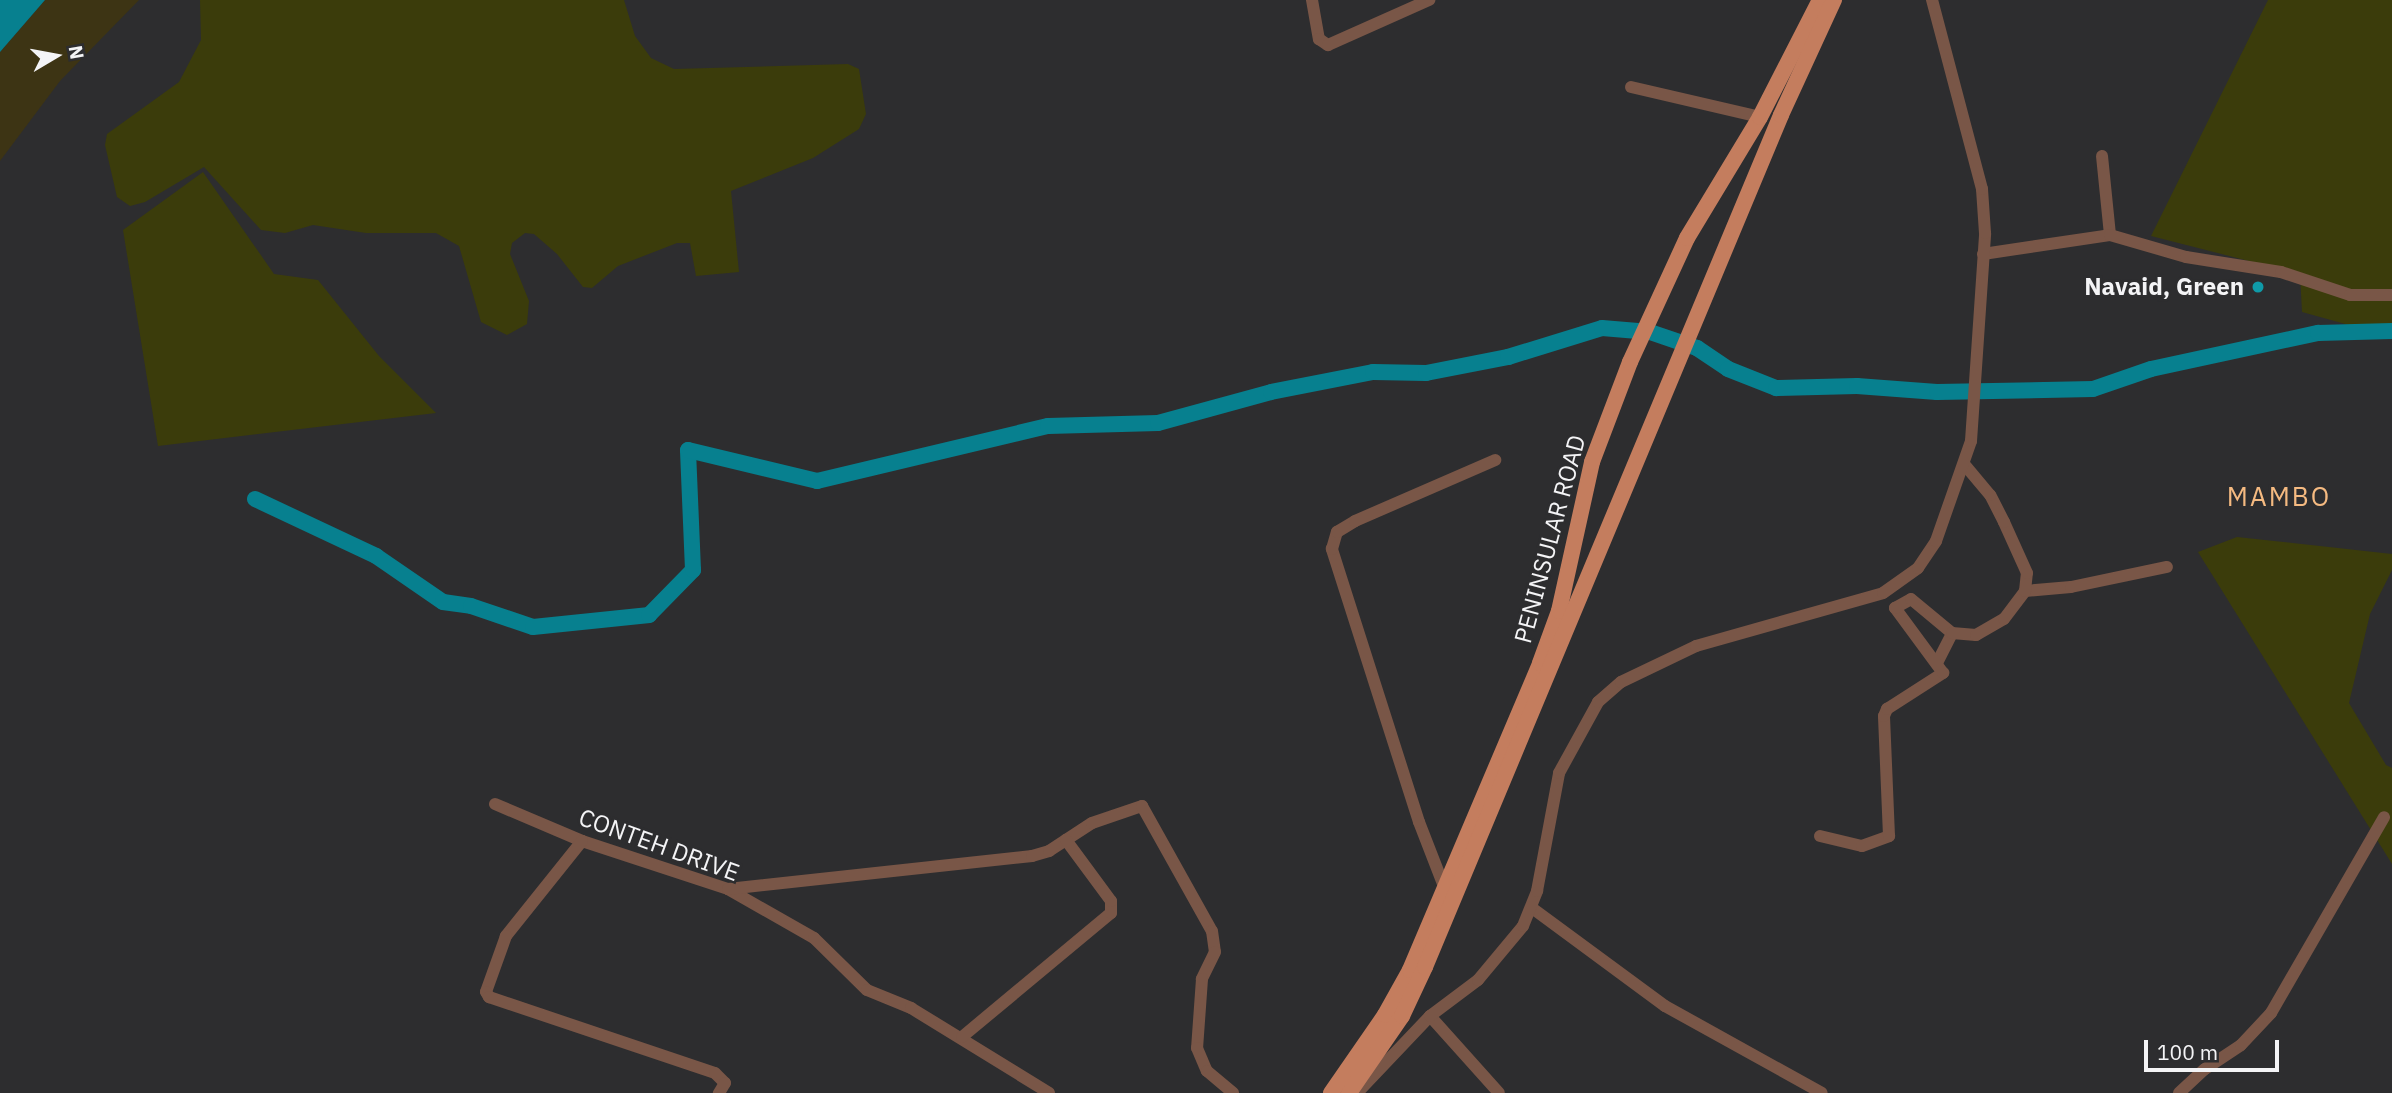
<!DOCTYPE html>
<style>
body{margin:0}
#map{position:relative;width:2392px;height:1093px;overflow:hidden;background:#2d2d2f;font-family:"IBM Plex Sans",sans-serif}
div>[style]{position:absolute}
[style*='--x']{left:calc(var(--x)*1px);top:calc(var(--y)*1px);width:calc(var(--w)*1px);rotate:calc(var(--a)*1deg)}
.green>*{inset:0;background:#3b3c0b}
.sand>*{inset:0;background:#3d3414}
.water>*{inset:0;background:#07808f}
.river>*{height:16px;margin:-8px;padding:0 8px;transform-origin:8px;border-radius:8px;background:#07808f}
.minor>*{height:12px;margin:-6px;padding:0 6px;transform-origin:6px;border-radius:6px;background:#795647}
.major>*{height:16px;margin:-8px;padding:0 8px;transform-origin:8px;border-radius:8px;background:#c47d5e}
.dots>*{width:19px;height:19px;translate:-50% -50%;box-sizing:border-box;border:4px solid #2d2d2f;border-radius:50%}
span{translate:-50% -50%;white-space:nowrap;text-align:center;line-height:1.15;-webkit-text-stroke:5px #2d2d2f;paint-order:stroke}
.poi-label{font-size:24px;color:#f4f4f6;font-weight:700}
.right{translate:-100% -50%;text-align:right}
.street-label{font-size:24px;color:#f4f4f6}
.neighbourhood-label{font-size:26px;color:#f5ba81;letter-spacing:2px}
.north{position:absolute;left:21px;top:21px;width:70px;height:70px;-webkit-text-stroke:5px #2d2d2f;paint-order:stroke;rotate:80deg;font-size:19px;font-weight:700;line-height:28px;text-align:center;color:#f4f4f6}
.north::after{content:'';display:block;margin:auto;width:24px;height:32px;background:#f4f4f6;clip-path:polygon(50% 0,100% 100%,50% 72%,0 100%)}
.scale{position:absolute;left:2144px;top:1040px;width:135px;height:32px;box-sizing:border-box;border:4px solid #f4f4f6;border-top:0;padding-left:9px;font-size:21px;line-height:24px;white-space:nowrap;color:#f4f4f6;-webkit-text-stroke:5px #2d2d2f;paint-order:stroke}
</style>
<div id="map">
<div class="green">
<div style="clip-path:polygon(200px 0,624px 0,635px 36px,651px 58px,674px 69px,848px 64px,859px 69px,866px 114px,859px 129px,813px 158px,731px 191px,739px 272px,696px 276px,690px 243px,677px 243px,618px 266px,592px 288px,583px 287px,557px 254px,534px 234px,525px 233px,512px 243px,510px 254px,529px 301px,527px 324px,507px 335px,481px 322px,459px 246px,436px 233px,366px 233px,313px 225px,285px 233px,261px 230px,204px 167px,145px 202px,130px 206px,117px 197px,105px 145px,107px 134px,179px 82px,201px 40px)"></div>
<div style="clip-path:polygon(2268px 0,2392px 0,2392px 337px,2302px 312px,2300px 274px,2151px 236px)"></div>
<div style="clip-path:polygon(203px 172px,274px 274px,318px 280px,379px 356px,436px 413px,158px 446px,123px 230px)"></div>
<div style="clip-path:polygon(2237px 537px,2392px 554px,2392px 570px,2370px 614px,2349px 703px,2386px 765px,2392px 768px,2392px 864px,2198px 552px)"></div>
</div>
<div class="sand">
<div style="clip-path:polygon(45px 0,139px 0,60px 81px,0 161px,0 52px)"></div>
</div>
<div class="water">
<div style="clip-path:polygon(0 0,45px 0,0 52px)"></div>
</div>
<div class="river">
<div style="--x:255;--y:499;--w:134;--a:25.2"></div>
<div style="--x:376;--y:556;--w:81;--a:34.5"></div>
<div style="--x:443;--y:602;--w:28;--a:8"></div>
<div style="--x:471;--y:606;--w:65;--a:18.7"></div>
<div style="--x:533;--y:627;--w:117;--a:-5.9"></div>
<div style="--x:649;--y:615;--w:63;--a:-45.6"></div>
<div style="--x:693;--y:570;--w:120;--a:-92.4"></div>
<div style="--x:688;--y:450;--w:133;--a:13.5"></div>
<div style="--x:817;--y:481;--w:237;--a:-13.4"></div>
<div style="--x:1048;--y:426;--w:110;--a:-1.6"></div>
<div style="--x:1158;--y:423;--w:117;--a:-15.3"></div>
<div style="--x:1271;--y:392;--w:104;--a:-11.1"></div>
<div style="--x:1373;--y:372;--w:53;--a:1.1"></div>
<div style="--x:1426;--y:373;--w:84;--a:-11"></div>
<div style="--x:1508;--y:357;--w:98;--a:-17.1"></div>
<div style="--x:1602;--y:328;--w:48;--a:4.8"></div>
<div style="--x:1650;--y:332;--w:50;--a:18.8"></div>
<div style="--x:1697;--y:348;--w:37;--a:34"></div>
<div style="--x:1728;--y:369;--w:52;--a:21.6"></div>
<div style="--x:1776;--y:388;--w:81;--a:-1.4"></div>
<div style="--x:1857;--y:386;--w:80;--a:4.3"></div>
<div style="--x:1937;--y:392;--w:156;--a:-1.1"></div>
<div style="--x:2093;--y:389;--w:61;--a:-19"></div>
<div style="--x:2151;--y:369;--w:171;--a:-12.2"></div>
<div style="--x:2318;--y:333;--w:74;--a:-1.5"></div>
</div>
<div class="minor">
<div style="--x:1312;--y:0;--w:40;--a:80"></div>
<div style="--x:1319;--y:39;--w:11;--a:34"></div>
<div style="--x:1328;--y:45;--w:111;--a:-24"></div>
<div style="--x:1631;--y:87;--w:132;--a:13.1"></div>
<div style="--x:2102;--y:156;--w:79;--a:84.2"></div>
<div style="--x:1983;--y:254;--w:128;--a:-8.5"></div>
<div style="--x:2110;--y:235;--w:79;--a:16.1"></div>
<div style="--x:2186;--y:257;--w:96;--a:9"></div>
<div style="--x:2281;--y:272;--w:73;--a:18.4"></div>
<div style="--x:2350;--y:295;--w:42;--a:0"></div>
<div style="--x:2025;--y:591;--w:46;--a:-5"></div>
<div style="--x:2071;--y:587;--w:98;--a:-11.8"></div>
<div style="--x:1938;--y:661;--w:31;--a:-63"></div>
<div style="--x:495;--y:804;--w:95;--a:23"></div>
<div style="--x:582;--y:841;--w:154;--a:18.2"></div>
<div style="--x:728;--y:889;--w:99;--a:29.7"></div>
<div style="--x:814;--y:938;--w:74;--a:44.5"></div>
<div style="--x:867;--y:990;--w:48;--a:22.2"></div>
<div style="--x:911;--y:1008;--w:162;--a:31.6"></div>
<div style="--x:1820;--y:836;--w:43;--a:13.4"></div>
<div style="--x:1862;--y:846;--w:29;--a:-20"></div>
<div style="--x:1889;--y:836;--w:120;--a:-92.4"></div>
<div style="--x:1884;--y:716;--w:8;--a:-67"></div>
<div style="--x:1887;--y:709;--w:67;--a:-32.7"></div>
<div style="--x:1943;--y:673;--w:81;--a:-126.4"></div>
<div style="--x:1895;--y:608;--w:18;--a:-29"></div>
<div style="--x:1911;--y:599;--w:53;--a:39.7"></div>
<div style="--x:1952;--y:633;--w:24;--a:5"></div>
<div style="--x:1976;--y:635;--w:32;--a:-30"></div>
<div style="--x:2004;--y:619;--w:35;--a:-53"></div>
<div style="--x:2025;--y:591;--w:18;--a:-84"></div>
<div style="--x:2027;--y:573;--w:56;--a:-114.3"></div>
<div style="--x:2004;--y:522;--w:30;--a:-117"></div>
<div style="--x:1990;--y:495;--w:39;--a:-130"></div>
<div style="--x:582;--y:841;--w:122;--a:128.7"></div>
<div style="--x:506;--y:936;--w:59;--a:109.7"></div>
<div style="--x:486;--y:992;--w:6;--a:59"></div>
<div style="--x:489;--y:997;--w:238;--a:18.6"></div>
<div style="--x:715;--y:1073;--w:14;--a:45"></div>
<div style="--x:725;--y:1083;--w:12;--a:121"></div>
<div style="--x:728;--y:889;--w:306;--a:-6.2"></div>
<div style="--x:1032;--y:856;--w:18;--a:-16"></div>
<div style="--x:1049;--y:851;--w:51;--a:-33.1"></div>
<div style="--x:1092;--y:823;--w:53;--a:-18.8"></div>
<div style="--x:1142;--y:806;--w:143;--a:60.8"></div>
<div style="--x:1212;--y:931;--w:21;--a:82"></div>
<div style="--x:1215;--y:952;--w:30;--a:116"></div>
<div style="--x:1202;--y:979;--w:69;--a:94.1"></div>
<div style="--x:1197;--y:1048;--w:25;--a:67"></div>
<div style="--x:1207;--y:1071;--w:34;--a:40"></div>
<div style="--x:1445;--y:889;--w:72;--a:-111.2"></div>
<div style="--x:1419;--y:822;--w:287;--a:-107.7"></div>
<div style="--x:1332;--y:549;--w:18;--a:-74"></div>
<div style="--x:1337;--y:532;--w:21;--a:-31"></div>
<div style="--x:1355;--y:521;--w:153;--a:-23.5"></div>
<div style="--x:1532;--y:908;--w:165;--a:36.4"></div>
<div style="--x:1665;--y:1006;--w:179;--a:29"></div>
<div style="--x:1430;--y:1016;--w:103;--a:48.1"></div>
<div style="--x:962;--y:1037;--w:194;--a:-39.8"></div>
<div style="--x:1111;--y:913;--w:12;--a:-90"></div>
<div style="--x:1111;--y:901;--w:76;--a:-126.4"></div>
<div style="--x:1357;--y:1093;--w:106;--a:-46.5"></div>
<div style="--x:1430;--y:1016;--w:60;--a:-36.9"></div>
<div style="--x:1478;--y:980;--w:70;--a:-50.2"></div>
<div style="--x:1523;--y:926;--w:38;--a:-68"></div>
<div style="--x:1537;--y:891;--w:120;--a:-79.4"></div>
<div style="--x:1559;--y:773;--w:81;--a:-61.2"></div>
<div style="--x:1598;--y:702;--w:30;--a:-41"></div>
<div style="--x:1621;--y:682;--w:83;--a:-25.6"></div>
<div style="--x:1696;--y:646;--w:194;--a:-15.8"></div>
<div style="--x:1883;--y:593;--w:43;--a:-35.5"></div>
<div style="--x:1918;--y:568;--w:32;--a:-56"></div>
<div style="--x:1936;--y:541;--w:106;--a:-70.7"></div>
<div style="--x:1971;--y:441;--w:208;--a:-86.1"></div>
<div style="--x:1985;--y:233;--w:44;--a:-93.9"></div>
<div style="--x:1982;--y:189;--w:196;--a:-104.8"></div>
<div style="--x:2179;--y:1093;--w:35;--a:-43"></div>
<div style="--x:2205;--y:1069;--w:43;--a:-33.7"></div>
<div style="--x:2241;--y:1045;--w:44;--a:-46.8"></div>
<div style="--x:2271;--y:1013;--w:226;--a:-60"></div>
</div>
<div class="major">
<div style="--x:1331;--y:1093;--w:95;--a:-55.3"></div>
<div style="--x:1385;--y:1015;--w:51;--a:-60.9"></div>
<div style="--x:1410;--y:970;--w:333;--a:-67"></div>
<div style="--x:1540;--y:663;--w:55;--a:-69.9"></div>
<div style="--x:1559;--y:611;--w:153;--a:-77.5"></div>
<div style="--x:1592;--y:462;--w:107;--a:-69.2"></div>
<div style="--x:1630;--y:362;--w:136;--a:-65.3"></div>
<div style="--x:1687;--y:238;--w:141;--a:-58.9"></div>
<div style="--x:1760;--y:117;--w:131;--a:-62.9"></div>
<div style="--x:1349;--y:1093;--w:93;--a:-55.5"></div>
<div style="--x:1402;--y:1016;--w:54;--a:-64.9"></div>
<div style="--x:1425;--y:967;--w:923;--a:-67.32"></div>
<div style="--x:1781;--y:115;--w:127;--a:-65.3"></div>
</div>
<div class="dots">
<div style="left:2258px;top:287px;background:#0f9aa8"></div>
</div>
<div class="poi-label">
<span class="right" style="left:2244px;top:287px">Navaid, Green</span>
</div>
<div class="street-label">
<span style="left:1550px;top:539px;rotate:-75deg">PENINSULAR ROAD</span>
<span style="left:659px;top:845px;rotate:20deg">CONTEH DRIVE</span>
</div>
<div class="neighbourhood-label">
<span style="left:2279px;top:497px">MAMBO</span>
</div>
<div class="north">N</div>
<div class="scale">100 m</div>
</div>
